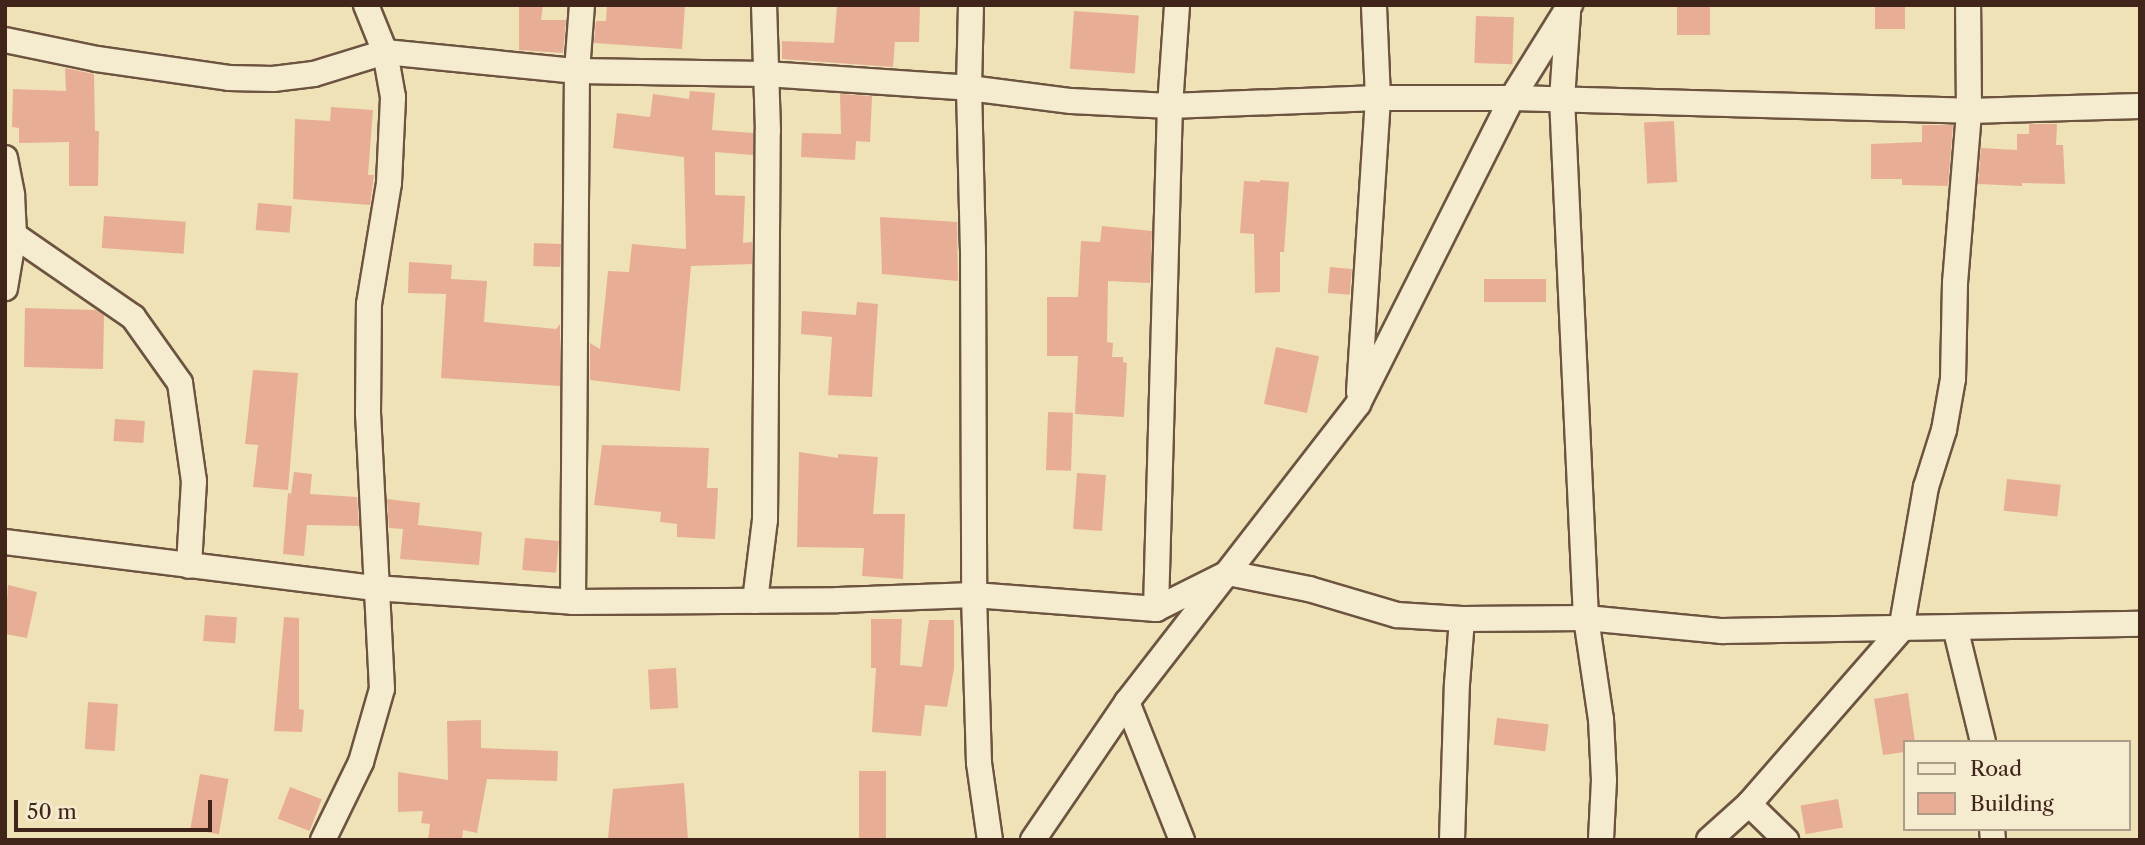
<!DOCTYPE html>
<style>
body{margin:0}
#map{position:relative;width:2145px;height:845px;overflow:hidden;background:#f0e2b7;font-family:"Libre Caslon Text",serif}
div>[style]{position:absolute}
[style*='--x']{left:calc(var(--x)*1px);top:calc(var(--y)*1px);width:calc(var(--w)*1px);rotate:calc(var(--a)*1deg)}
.building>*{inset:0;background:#e7ae95;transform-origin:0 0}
.roads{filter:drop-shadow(2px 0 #6d5441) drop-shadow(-2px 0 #6d5441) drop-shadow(0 2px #6d5441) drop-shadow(0 -2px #6d5441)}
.minor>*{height:24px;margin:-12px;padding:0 12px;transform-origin:12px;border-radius:12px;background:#f5ecd0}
span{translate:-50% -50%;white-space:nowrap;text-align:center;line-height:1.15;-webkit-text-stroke:7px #f5ecd0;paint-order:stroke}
.frame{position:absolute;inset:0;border:7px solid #41251a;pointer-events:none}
.legend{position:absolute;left:1903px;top:740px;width:228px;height:91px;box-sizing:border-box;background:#f5ecd0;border:2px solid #ad9c87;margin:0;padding:9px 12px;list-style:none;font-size:21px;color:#41251a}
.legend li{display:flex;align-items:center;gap:14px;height:35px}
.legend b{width:35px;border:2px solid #ad9c87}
.scale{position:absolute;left:14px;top:800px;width:198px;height:32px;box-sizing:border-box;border:4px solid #41251a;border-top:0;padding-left:9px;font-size:21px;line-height:24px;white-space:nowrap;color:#41251a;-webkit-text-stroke:5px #f5ecd0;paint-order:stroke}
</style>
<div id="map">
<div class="building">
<div style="clip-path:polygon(519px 5px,543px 5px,541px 20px,566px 20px,563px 53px,519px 50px)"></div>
<div style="clip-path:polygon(607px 5px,685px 5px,682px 49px,594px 43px,596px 21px,606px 21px)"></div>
<div style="clip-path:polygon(837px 5px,920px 5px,919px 42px,895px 42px,893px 67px,782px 59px,782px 41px,834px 43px)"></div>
<div style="left:1677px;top:5px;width:33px;height:30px"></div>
<div style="left:1875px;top:5px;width:30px;height:24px"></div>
<div style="left:1074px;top:11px;width:65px;height:58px;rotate:4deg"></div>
<div style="left:1476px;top:16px;width:38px;height:47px;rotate:2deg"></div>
<div style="clip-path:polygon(65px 68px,94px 74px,95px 131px,99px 131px,98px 186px,69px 186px,69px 142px,19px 143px,19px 128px,12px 127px,13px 89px,66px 91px)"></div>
<div style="clip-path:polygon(690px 91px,715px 93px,712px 130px,753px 133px,753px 155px,715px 152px,715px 195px,745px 196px,743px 243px,752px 242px,752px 264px,691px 266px,680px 391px,590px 380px,590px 343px,600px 349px,608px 271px,629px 272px,632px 244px,686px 249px,684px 157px,613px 148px,617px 113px,650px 117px,653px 94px,689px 99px)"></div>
<div style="clip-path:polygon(840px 94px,872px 96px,870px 142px,856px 141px,855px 160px,801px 157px,802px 133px,841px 134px)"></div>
<div style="clip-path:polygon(331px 107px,373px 110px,368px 175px,374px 175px,370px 205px,293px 199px,295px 119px,330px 121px)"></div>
<div style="left:1674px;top:121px;width:61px;height:30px;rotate:87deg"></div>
<div style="clip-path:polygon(2029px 124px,2057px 124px,2056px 145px,2063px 145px,2065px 184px,2022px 183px,2022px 186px,1978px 184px,1981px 148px,2017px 150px,2017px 134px,2029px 134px)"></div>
<div style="clip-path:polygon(1922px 125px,1953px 125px,1948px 186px,1902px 185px,1902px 179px,1871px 179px,1871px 144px,1922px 142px)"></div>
<div style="clip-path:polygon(1260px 180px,1289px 182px,1284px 252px,1280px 252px,1280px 292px,1255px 293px,1254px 234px,1240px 233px,1244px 181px,1260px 182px)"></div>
<div style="left:258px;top:203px;width:34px;height:27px;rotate:5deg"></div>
<div style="left:104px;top:216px;width:82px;height:32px;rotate:4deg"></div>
<div style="clip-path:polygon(880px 217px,957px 222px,958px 281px,882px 274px)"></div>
<div style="clip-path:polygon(1102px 226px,1152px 231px,1150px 283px,1108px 281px,1107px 342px,1113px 343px,1112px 357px,1123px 357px,1123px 362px,1127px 363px,1124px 417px,1075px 414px,1078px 356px,1047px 356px,1047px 297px,1078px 297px,1081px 241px,1100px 242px)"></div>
<div style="left:534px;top:243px;width:27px;height:23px;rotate:2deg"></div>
<div style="clip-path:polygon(409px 262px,452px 265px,451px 279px,487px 281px,484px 322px,556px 329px,560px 324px,560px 386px,441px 378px,446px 294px,408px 293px)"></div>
<div style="left:1330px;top:267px;width:22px;height:26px;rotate:5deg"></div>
<div style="left:1484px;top:279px;width:62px;height:23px"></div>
<div style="clip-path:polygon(857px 302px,878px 304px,872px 397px,828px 395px,832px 337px,801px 334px,802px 311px,856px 315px)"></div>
<div style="clip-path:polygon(25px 308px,96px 310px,104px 315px,103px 369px,24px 367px)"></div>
<div style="left:1276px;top:347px;width:44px;height:58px;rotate:12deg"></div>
<div style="clip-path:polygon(253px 370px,298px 373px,288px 490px,253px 487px,258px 445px,245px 444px)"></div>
<div style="left:1048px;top:412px;width:25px;height:58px;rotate:2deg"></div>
<div style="left:115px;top:419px;width:30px;height:22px;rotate:4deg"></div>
<div style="clip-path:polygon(602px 445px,709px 448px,707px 488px,718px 488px,715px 539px,677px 537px,677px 524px,660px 522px,661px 512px,594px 505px)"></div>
<div style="clip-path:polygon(799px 452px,838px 458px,838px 454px,878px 457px,873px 514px,905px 514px,903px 579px,862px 576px,864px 548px,797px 547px)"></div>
<div style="clip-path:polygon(294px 472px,312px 474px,310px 494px,357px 497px,359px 526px,307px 525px,304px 556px,283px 554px,288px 493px,291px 494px)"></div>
<div style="left:1077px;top:473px;width:29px;height:56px;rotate:4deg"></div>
<div style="left:2007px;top:479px;width:54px;height:32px;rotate:6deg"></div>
<div style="clip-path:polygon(387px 499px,420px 503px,418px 525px,482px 532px,479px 565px,400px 559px,403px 529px,389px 528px)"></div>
<div style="left:525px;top:538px;width:34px;height:32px;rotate:5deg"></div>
<div style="clip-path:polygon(8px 585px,37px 592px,27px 638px,5px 634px)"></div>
<div style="left:205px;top:615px;width:32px;height:26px;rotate:4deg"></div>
<div style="clip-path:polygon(284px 617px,299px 618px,299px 709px,304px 710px,302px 732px,274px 731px)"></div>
<div style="clip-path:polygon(871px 619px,902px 619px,900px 665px,922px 667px,929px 620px,954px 620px,954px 669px,947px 707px,925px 705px,921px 736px,872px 732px,876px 668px,871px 668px)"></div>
<div style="left:676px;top:668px;width:40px;height:28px;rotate:87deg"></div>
<div style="clip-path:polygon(1908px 693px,1915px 742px,1905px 742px,1905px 752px,1883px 755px,1874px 699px)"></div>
<div style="left:88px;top:702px;width:30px;height:47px;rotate:4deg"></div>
<div style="left:1497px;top:718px;width:52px;height:27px;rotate:7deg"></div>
<div style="clip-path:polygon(481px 720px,481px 748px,558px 751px,557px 781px,487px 779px,477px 833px,463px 830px,462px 840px,428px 840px,430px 824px,421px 823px,423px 811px,398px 812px,398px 772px,448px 780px,447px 721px)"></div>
<div style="left:859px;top:771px;width:27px;height:69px"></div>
<div style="left:200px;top:774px;width:29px;height:56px;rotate:10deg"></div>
<div style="clip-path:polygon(684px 783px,688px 840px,608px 838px,613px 789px)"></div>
<div style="left:290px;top:787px;width:34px;height:34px;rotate:21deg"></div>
<div style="left:1838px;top:799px;width:29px;height:38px;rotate:80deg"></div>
</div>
<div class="roads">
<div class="minor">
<div style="--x:971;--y:5;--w:83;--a:91.4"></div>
<div style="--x:969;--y:88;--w:161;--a:88.6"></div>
<div style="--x:973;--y:249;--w:346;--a:89.8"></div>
<div style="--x:974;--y:595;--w:168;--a:88.3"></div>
<div style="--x:979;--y:763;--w:78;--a:81.9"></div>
<div style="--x:1568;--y:13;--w:85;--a:94"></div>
<div style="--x:1562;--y:98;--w:521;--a:87.36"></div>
<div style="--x:1586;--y:618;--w:102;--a:81.6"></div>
<div style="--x:1601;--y:719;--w:61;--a:87.2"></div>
<div style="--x:1604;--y:780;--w:60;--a:92.9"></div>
<div style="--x:5;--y:40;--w:94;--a:11.7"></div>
<div style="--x:97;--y:59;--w:133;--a:8.2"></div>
<div style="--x:229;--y:78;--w:44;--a:1.3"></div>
<div style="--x:273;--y:79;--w:41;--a:-7"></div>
<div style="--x:314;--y:74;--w:74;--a:-17.2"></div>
<div style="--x:385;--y:52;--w:193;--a:5.7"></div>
<div style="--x:577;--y:71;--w:189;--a:0.9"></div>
<div style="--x:766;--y:74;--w:203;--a:3.9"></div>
<div style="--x:969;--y:88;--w:103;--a:7.3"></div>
<div style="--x:1071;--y:101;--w:99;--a:2.9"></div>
<div style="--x:1170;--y:106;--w:208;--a:-2.2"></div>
<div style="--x:1378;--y:98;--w:134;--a:0"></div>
<div style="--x:1512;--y:98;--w:457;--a:1.6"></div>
<div style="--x:1969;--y:111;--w:171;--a:-1.7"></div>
<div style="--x:5;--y:158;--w:38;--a:79"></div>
<div style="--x:12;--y:195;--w:40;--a:87.1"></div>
<div style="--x:14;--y:235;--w:54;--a:99.6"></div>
<div style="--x:14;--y:235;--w:145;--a:34.6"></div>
<div style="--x:133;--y:317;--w:81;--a:54.5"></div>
<div style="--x:180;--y:383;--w:99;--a:81.9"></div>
<div style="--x:194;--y:481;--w:85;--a:93.4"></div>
<div style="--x:1359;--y:392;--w:295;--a:-86.3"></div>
<div style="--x:1378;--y:98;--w:93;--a:-92.5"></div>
<div style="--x:5;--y:542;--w:373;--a:7.1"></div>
<div style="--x:375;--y:588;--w:198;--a:4"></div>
<div style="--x:573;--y:602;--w:265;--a:-0.4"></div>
<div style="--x:838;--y:600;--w:136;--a:-2.1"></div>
<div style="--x:974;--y:595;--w:183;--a:4.4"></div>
<div style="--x:1156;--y:609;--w:80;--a:-26.6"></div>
<div style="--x:1228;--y:573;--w:83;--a:11.2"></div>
<div style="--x:1309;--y:589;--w:92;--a:16.5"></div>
<div style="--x:1397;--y:615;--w:65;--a:3.5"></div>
<div style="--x:1462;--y:619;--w:124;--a:-0.5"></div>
<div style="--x:1586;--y:618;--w:137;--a:5.5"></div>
<div style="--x:1722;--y:631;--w:418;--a:-1"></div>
<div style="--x:755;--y:601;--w:82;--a:-83"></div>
<div style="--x:765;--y:520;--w:389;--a:-89.6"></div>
<div style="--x:768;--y:131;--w:126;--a:-91.8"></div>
<div style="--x:573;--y:602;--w:531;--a:-89.57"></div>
<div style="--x:577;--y:71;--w:66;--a:-85.7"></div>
<div style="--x:1156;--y:609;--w:503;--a:-88.41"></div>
<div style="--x:1170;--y:106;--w:101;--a:-86"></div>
<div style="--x:1955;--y:627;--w:118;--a:76.3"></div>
<div style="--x:1127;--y:702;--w:149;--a:68.3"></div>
<div style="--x:1749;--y:804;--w:52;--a:44.2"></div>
<div style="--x:1992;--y:829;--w:11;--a:85"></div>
<div style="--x:323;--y:840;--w:87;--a:-64"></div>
<div style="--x:361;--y:762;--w:76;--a:-74"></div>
<div style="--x:382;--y:689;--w:276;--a:-92.9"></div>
<div style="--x:368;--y:413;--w:109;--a:-89.5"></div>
<div style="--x:369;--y:304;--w:123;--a:-80.6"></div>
<div style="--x:389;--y:183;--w:86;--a:-87.3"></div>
<div style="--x:393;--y:97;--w:46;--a:-100.1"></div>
<div style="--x:385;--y:52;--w:51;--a:-112"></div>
<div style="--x:1033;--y:840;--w:167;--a:-55.7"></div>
<div style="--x:1127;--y:702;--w:377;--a:-52.2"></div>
<div style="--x:1358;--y:404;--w:343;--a:-63.3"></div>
<div style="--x:1512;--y:98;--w:110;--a:-58.1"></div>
<div style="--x:1452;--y:840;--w:156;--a:-88.2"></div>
<div style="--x:1457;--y:684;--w:65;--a:-85.6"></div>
<div style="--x:1709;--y:840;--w:54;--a:-42"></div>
<div style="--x:1749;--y:804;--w:231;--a:-48.9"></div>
<div style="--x:1901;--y:630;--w:145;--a:-80.1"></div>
<div style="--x:1926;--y:487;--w:60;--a:-72.5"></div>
<div style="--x:1944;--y:430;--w:52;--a:-80"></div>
<div style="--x:1953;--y:379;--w:96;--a:-88.8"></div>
<div style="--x:1955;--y:283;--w:173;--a:-85.3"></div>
<div style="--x:1969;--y:111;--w:106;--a:-90.5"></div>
</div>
</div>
<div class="frame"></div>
<ul class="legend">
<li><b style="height:9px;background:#f5ecd0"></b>Road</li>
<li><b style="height:19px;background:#e7ae95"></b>Building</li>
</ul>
<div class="scale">50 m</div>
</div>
